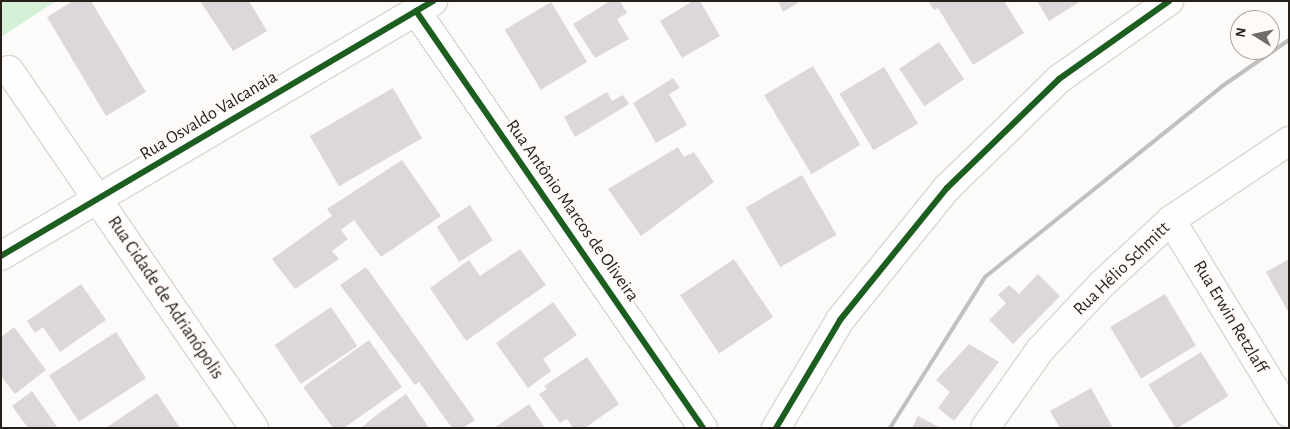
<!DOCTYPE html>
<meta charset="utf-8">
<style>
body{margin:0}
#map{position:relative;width:1290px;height:429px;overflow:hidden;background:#fdfbf9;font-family:"Alegreya Sans",sans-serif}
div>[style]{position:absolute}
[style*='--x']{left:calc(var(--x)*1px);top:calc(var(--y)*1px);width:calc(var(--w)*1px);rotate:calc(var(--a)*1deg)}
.green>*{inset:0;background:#d4f0d7}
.building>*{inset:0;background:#dcd8da;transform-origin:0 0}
.roads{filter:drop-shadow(1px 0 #dbd7d3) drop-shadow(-1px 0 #dbd7d3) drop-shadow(0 1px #dbd7d3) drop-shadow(0 -1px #dbd7d3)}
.street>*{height:28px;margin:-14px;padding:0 14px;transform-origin:14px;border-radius:14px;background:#fffefe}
.rail>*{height:4px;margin:-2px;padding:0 2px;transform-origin:2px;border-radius:2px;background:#c1c0bf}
.cycleway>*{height:6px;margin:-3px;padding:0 3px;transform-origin:3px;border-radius:3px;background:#1b5e20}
span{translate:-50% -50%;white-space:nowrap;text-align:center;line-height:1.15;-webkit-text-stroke:4.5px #fffaf7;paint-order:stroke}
.street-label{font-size:18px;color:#261f1a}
.frame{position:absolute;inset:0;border:2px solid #261f1a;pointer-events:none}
.north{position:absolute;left:1230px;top:10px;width:50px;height:50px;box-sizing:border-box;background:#fffaf7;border:1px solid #a8a29f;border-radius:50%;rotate:280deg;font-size:14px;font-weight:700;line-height:20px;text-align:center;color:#261f1a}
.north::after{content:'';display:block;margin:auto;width:18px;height:22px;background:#716c68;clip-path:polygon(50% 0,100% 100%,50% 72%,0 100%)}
</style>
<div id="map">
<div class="green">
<div style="clip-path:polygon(1px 1px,56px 1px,1px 37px)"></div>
</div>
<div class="building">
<div style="clip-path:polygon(73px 1px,91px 1px,146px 92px,106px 116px,47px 17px)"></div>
<div style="clip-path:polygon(200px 1px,249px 1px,267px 31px,233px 51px)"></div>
<div style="clip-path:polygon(610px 1px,620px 1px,627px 13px,617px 19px,629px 39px,595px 58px,573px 24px)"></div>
<div style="clip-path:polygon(693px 1px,700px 1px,720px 36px,682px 58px,660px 21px)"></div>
<div style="clip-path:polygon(778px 1px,801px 1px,783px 12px)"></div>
<div style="clip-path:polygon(928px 1px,1004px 1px,1024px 33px,973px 65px,938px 8px,934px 10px)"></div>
<div style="clip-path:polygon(1037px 1px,1081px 1px,1049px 21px)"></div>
<div style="left:551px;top:2px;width:70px;height:54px;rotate:59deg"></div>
<div style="left:939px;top:42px;width:45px;height:48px;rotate:56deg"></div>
<div style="left:813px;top:66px;width:92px;height:57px;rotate:59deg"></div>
<div style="left:884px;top:67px;width:66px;height:52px;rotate:59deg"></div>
<div style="clip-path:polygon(673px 78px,680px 88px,669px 94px,687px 125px,656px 143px,633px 103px)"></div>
<div style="left:393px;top:88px;width:58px;height:96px;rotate:60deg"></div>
<div style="clip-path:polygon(607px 92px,612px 101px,623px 95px,629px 104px,575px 137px,564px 117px)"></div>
<div style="clip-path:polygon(678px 147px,684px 157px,694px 152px,714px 182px,641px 236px,608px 189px)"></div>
<div style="clip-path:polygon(402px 160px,441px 216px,381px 257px,354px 220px,341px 230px,348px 239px,332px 251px,339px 259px,295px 289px,272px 259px,332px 216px,327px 209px)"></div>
<div style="left:802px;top:175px;width:69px;height:65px;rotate:60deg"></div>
<div style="left:470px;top:205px;width:42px;height:40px;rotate:57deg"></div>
<div style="clip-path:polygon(520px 249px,546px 285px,466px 341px,430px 288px,469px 260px,480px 276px)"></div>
<div style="left:734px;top:259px;width:70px;height:65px;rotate:56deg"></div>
<div style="clip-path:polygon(1289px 259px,1289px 313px,1266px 272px)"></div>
<div style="clip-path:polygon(366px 267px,475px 420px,463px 428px,452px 428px,419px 382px,415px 385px,340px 285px)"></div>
<div style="clip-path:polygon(1038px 274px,1060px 296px,1013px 344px,989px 320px,1006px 303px,998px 295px,1009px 285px,1019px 294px)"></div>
<div style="clip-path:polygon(81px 284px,106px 320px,60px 352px,43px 327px,35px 333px,27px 321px)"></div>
<div style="left:1165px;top:294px;width:60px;height:64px;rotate:59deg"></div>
<div style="clip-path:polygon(553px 302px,577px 335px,543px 359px,551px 371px,528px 388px,496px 343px)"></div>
<div style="left:331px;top:307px;width:47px;height:68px;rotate:56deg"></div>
<div style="clip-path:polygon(14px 327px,46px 370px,15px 394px,1px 376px,1px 337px)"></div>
<div style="left:116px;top:332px;width:55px;height:80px;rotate:57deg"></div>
<div style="clip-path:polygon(369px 340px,402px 387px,344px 428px,333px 428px,303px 387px)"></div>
<div style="clip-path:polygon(969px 344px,999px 362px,954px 421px,938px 408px,950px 392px,936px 380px)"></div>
<div style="left:1201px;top:352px;width:52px;height:62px;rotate:58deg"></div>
<div style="clip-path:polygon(587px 357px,619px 404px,585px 428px,573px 428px,567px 419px,560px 423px,539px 394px,547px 389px,544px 386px)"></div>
<div style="clip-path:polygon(1091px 388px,1113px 428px,1060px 428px,1050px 411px)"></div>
<div style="clip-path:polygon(32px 391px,58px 428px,28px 428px,12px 406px)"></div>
<div style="clip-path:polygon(157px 393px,180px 428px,106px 428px)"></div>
<div style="clip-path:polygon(406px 394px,429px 428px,361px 428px,379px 413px)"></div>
<div style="clip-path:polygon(529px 404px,545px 428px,494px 428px)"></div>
<div style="clip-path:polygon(918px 416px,941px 428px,912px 428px)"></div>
</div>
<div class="roads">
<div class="street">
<div style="--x:416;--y:11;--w:506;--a:55.46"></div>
<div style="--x:9;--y:70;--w:434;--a:55.6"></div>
<div style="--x:1171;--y:220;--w:226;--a:58.6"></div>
<div style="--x:1;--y:256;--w:502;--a:-30.55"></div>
<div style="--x:776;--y:428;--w:126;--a:-59.3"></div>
<div style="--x:840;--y:320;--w:170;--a:-51"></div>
<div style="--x:947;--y:188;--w:156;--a:-44.2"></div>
<div style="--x:1059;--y:79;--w:135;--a:-35.3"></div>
<div style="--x:985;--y:428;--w:95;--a:-54.8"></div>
<div style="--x:1040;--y:350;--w:91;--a:-46.8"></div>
<div style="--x:1102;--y:284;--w:94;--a:-42.8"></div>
<div style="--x:1171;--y:220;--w:142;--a:-33.8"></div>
</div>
</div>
<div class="rail">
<div style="--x:890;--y:428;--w:178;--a:-57.8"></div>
<div style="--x:985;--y:277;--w:303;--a:-38.8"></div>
<div style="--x:1221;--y:87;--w:83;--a:-34.7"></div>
</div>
<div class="cycleway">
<div style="--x:416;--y:11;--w:506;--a:55.46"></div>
<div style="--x:1;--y:256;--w:502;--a:-30.55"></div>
<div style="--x:776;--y:428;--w:126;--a:-59.3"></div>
<div style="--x:840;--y:320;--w:170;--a:-51"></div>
<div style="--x:947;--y:188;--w:156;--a:-44.2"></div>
<div style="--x:1059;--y:79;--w:135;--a:-35.3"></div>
</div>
<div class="street-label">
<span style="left:209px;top:116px;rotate:-31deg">Rua Osvaldo Valcanaia</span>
<span style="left:572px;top:211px;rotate:55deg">Rua Antônio Marcos de Oliveira</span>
<span style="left:1122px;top:269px;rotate:-44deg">Rua Hélio Schmitt</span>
<span style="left:165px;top:298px;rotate:56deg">Rua Cidade de Adrianópolis</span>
<span style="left:1230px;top:317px;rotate:59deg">Rua Erwin Retzlaff</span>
</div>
<div class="frame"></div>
<div class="north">N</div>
</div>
